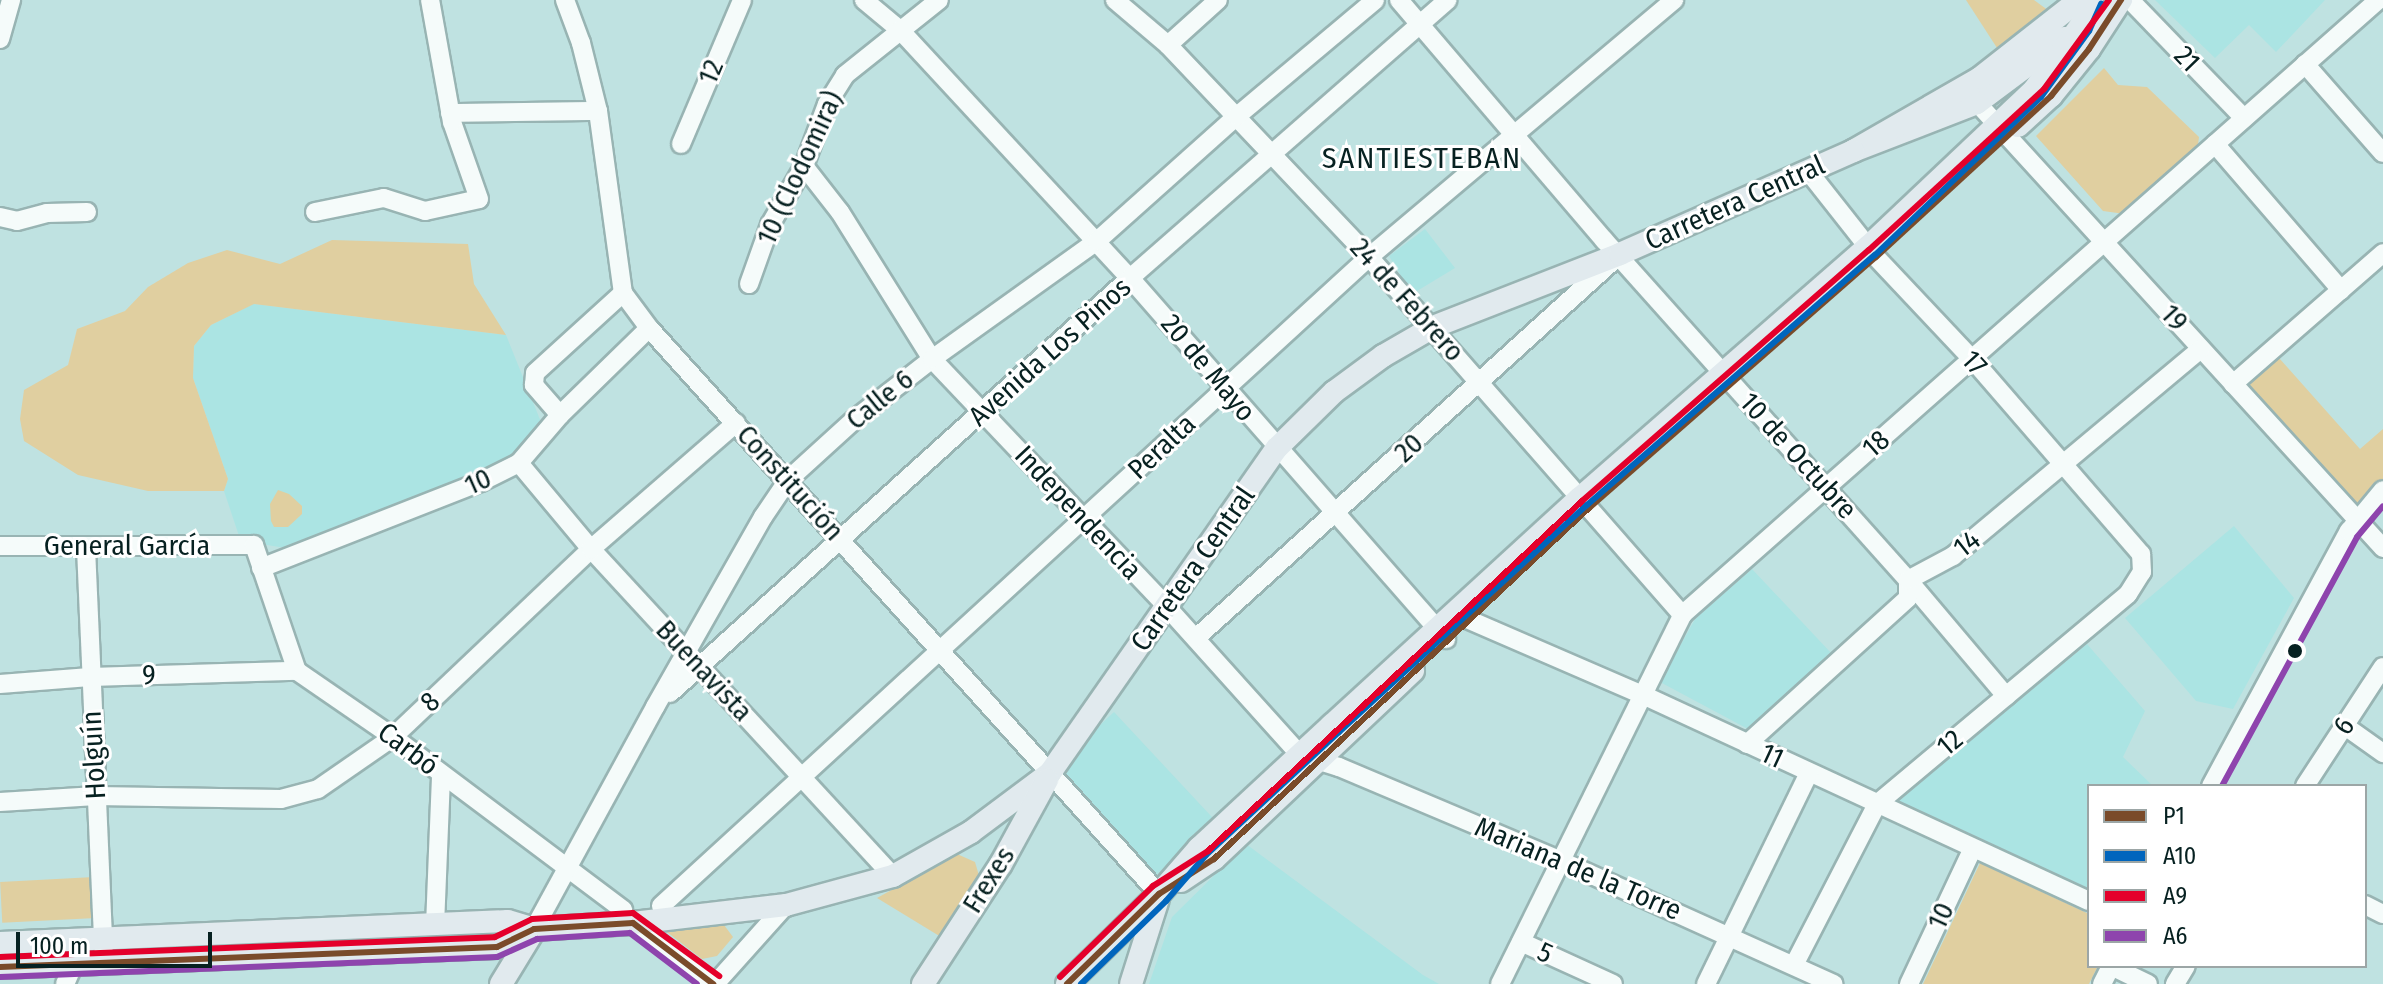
<!DOCTYPE html>
<meta charset="utf-8">
<style>
body{margin:0}
#map{position:relative;width:2383px;height:984px;overflow:hidden;background:#bfe2e1;font-family:"Fira Sans Condensed",sans-serif}
div>[style]{position:absolute}
[style*='--x']{left:calc(var(--x)*1px);top:calc(var(--y)*1px);width:calc(var(--w)*1px);rotate:calc(var(--a)*1deg)}
.built>*{inset:0;background:#abe4e3;transform-origin:0 0}
.green>*{inset:0;background:#e0cfa0;transform-origin:0 0}
.roads{filter:drop-shadow(2px 0 #98b4b3) drop-shadow(-2px 0 #98b4b3) drop-shadow(0 2px #98b4b3) drop-shadow(0 -2px #98b4b3)}
.minor>*{height:18px;margin:-9px;padding:0 9px;transform-origin:9px;border-radius:9px;background:#f5fbfa}
.major>*{height:22px;margin:-11px;padding:0 11px;transform-origin:11px;border-radius:11px;background:#e1eaee}
.bus-1>*{height:6px;margin:-3px;padding:0 3px;transform-origin:3px;border-radius:3px;background:#7a4b2a}
.bus-2>*{height:6px;margin:-3px;padding:0 3px;transform-origin:3px;border-radius:3px;background:#0065bd}
.bus-3>*{height:6px;margin:-3px;padding:0 3px;transform-origin:3px;border-radius:3px;background:#e4002b}
.bus-4>*{height:6px;margin:-3px;padding:0 3px;transform-origin:3px;border-radius:3px;background:#8e44ad}
.dots>*{width:22px;height:22px;translate:-50% -50%;box-sizing:border-box;border:4px solid #fff;border-radius:50%}
span{translate:-50% -50%;white-space:nowrap;text-align:center;line-height:1.15;-webkit-text-stroke:6px #fff;paint-order:stroke}
.street-label{font-size:28px;color:#072121}
.neighbourhood-label{font-size:30px;color:#072121;letter-spacing:2px}
.legend{position:absolute;left:2087px;top:784px;width:280px;height:184px;box-sizing:border-box;background:#fff;border:2px solid #9ca6a6;margin:0;padding:10px 14px;list-style:none;font-size:24px;color:#072121}
.legend li{display:flex;align-items:center;gap:16px;height:40px}
.legend b{width:40px;border:2px solid #9ca6a6}
.scale{position:absolute;left:16px;top:932px;width:196px;height:36px;box-sizing:border-box;border:4px solid #072121;border-top:0;padding-left:10px;font-size:24px;line-height:28px;white-space:nowrap;color:#072121;-webkit-text-stroke:6px #fff;paint-order:stroke}
</style>
<div id="map">
<div class="built">
<div style="clip-path:polygon(2155px 0,2325px 0,2276px 52px,2249px 25px,2215px 58px)"></div>
<div style="clip-path:polygon(1425px 229px,1455px 268px,1412px 294px,1389px 256px)"></div>
<div style="clip-path:polygon(253px 304px,506px 335px,543px 427px,511px 464px,297px 550px,249px 542px,239px 536px,224px 491px,228px 479px,193px 378px,194px 346px,211px 325px)"></div>
<div style="clip-path:polygon(2234px 526px,2294px 598px,2233px 709px,2196px 701px,2125px 618px)"></div>
<div style="clip-path:polygon(1752px 569px,1833px 655px,1748px 729px,1660px 682px,1695px 619px)"></div>
<div style="clip-path:polygon(2087px 644px,2145px 711px,2123px 757px,2153px 786px,2089px 786px,2089px 889px,1897px 801px)"></div>
<div style="left:1114px;top:712px;width:148px;height:80px;rotate:47deg"></div>
<div style="clip-path:polygon(1246px 844px,1423px 975px,1439px 984px,1149px 984px,1172px 917px)"></div>
</div>
<div class="green">
<div style="clip-path:polygon(1966px 0,2034px 0,2049px 11px,1999px 51px)"></div>
<div style="clip-path:polygon(2104px 68px,2118px 85px,2147px 87px,2199px 137px,2197px 152px,2125px 214px,2103px 211px,2036px 136px)"></div>
<div style="clip-path:polygon(332px 240px,468px 244px,474px 284px,506px 335px,254px 304px,211px 325px,194px 346px,193px 378px,228px 479px,224px 491px,148px 491px,78px 475px,24px 441px,20px 419px,24px 390px,68px 365px,77px 329px,125px 311px,148px 287px,188px 263px,227px 250px,280px 264px)"></div>
<div style="clip-path:polygon(2279px 358px,2360px 449px,2383px 429px,2383px 482px,2356px 508px,2247px 386px)"></div>
<div style="clip-path:polygon(278px 490px,289px 494px,302px 506px,302px 514px,288px 527px,274px 527px,271px 521px,270px 504px)"></div>
<div style="clip-path:polygon(957px 854px,975px 862px,980px 879px,941px 937px,877px 898px)"></div>
<div style="clip-path:polygon(1980px 863px,2089px 914px,2089px 966px,2098px 966px,2089px 984px,1923px 984px)"></div>
<div style="left:94px;top:877px;width:41px;height:94px;rotate:87deg"></div>
<div style="clip-path:polygon(724px 925px,733px 937px,717px 956px,702px 959px,663px 929px)"></div>
</div>
<div class="roads">
<div class="minor">
<div style="--x:565;--y:0;--w:46;--a:69.6"></div>
<div style="--x:581;--y:43;--w:70;--a:76"></div>
<div style="--x:598;--y:111;--w:184;--a:82.2"></div>
<div style="--x:623;--y:293;--w:44;--a:53.4"></div>
<div style="--x:649;--y:328;--w:762;--a:47.98"></div>
<div style="--x:864;--y:0;--w:47;--a:39.8"></div>
<div style="--x:900;--y:30;--w:338;--a:47.2"></div>
<div style="--x:1130;--y:278;--w:480;--a:48.8"></div>
<div style="--x:1115;--y:0;--w:70;--a:40.3"></div>
<div style="--x:1168;--y:45;--w:292;--a:46.5"></div>
<div style="--x:1369;--y:257;--w:476;--a:48.8"></div>
<div style="--x:1399;--y:0;--w:316;--a:49.5"></div>
<div style="--x:1604;--y:240;--w:456;--a:48.2"></div>
<div style="--x:1908;--y:580;--w:152;--a:49.8"></div>
<div style="--x:2130;--y:0;--w:164;--a:46"></div>
<div style="--x:0;--y:39;--w:41;--a:-74.2"></div>
<div style="--x:1168;--y:45;--w:67;--a:-42"></div>
<div style="--x:2305;--y:64;--w:118;--a:48.8"></div>
<div style="--x:1970;--y:95;--w:613;--a:47.64"></div>
<div style="--x:450;--y:113;--w:148;--a:-0.8"></div>
<div style="--x:681;--y:144;--w:156;--a:-67"></div>
<div style="--x:2215;--y:144;--w:193;--a:49.2"></div>
<div style="--x:804;--y:166;--w:58;--a:52"></div>
<div style="--x:840;--y:212;--w:173;--a:58"></div>
<div style="--x:932;--y:359;--w:340;--a:46.5"></div>
<div style="--x:1166;--y:606;--w:200;--a:48"></div>
<div style="--x:1300;--y:755;--w:41;--a:17.1"></div>
<div style="--x:1339;--y:767;--w:241;--a:22.9"></div>
<div style="--x:1561;--y:861;--w:299;--a:24.3"></div>
<div style="--x:315;--y:212;--w:70;--a:-11.5"></div>
<div style="--x:384;--y:198;--w:43;--a:17.6"></div>
<div style="--x:425;--y:211;--w:55;--a:-12.5"></div>
<div style="--x:479;--y:199;--w:82;--a:-109.3"></div>
<div style="--x:452;--y:122;--w:124;--a:-100.2"></div>
<div style="--x:0;--y:217;--w:17;--a:13"></div>
<div style="--x:17;--y:221;--w:31;--a:-15"></div>
<div style="--x:47;--y:213;--w:40;--a:-1.4"></div>
<div style="--x:749;--y:284;--w:63;--a:-70.4"></div>
<div style="--x:770;--y:225;--w:68;--a:-60"></div>
<div style="--x:804;--y:166;--w:66;--a:-69.6"></div>
<div style="--x:827;--y:104;--w:34;--a:-58"></div>
<div style="--x:845;--y:75;--w:120;--a:-38.6"></div>
<div style="--x:2233;--y:384;--w:199;--a:-41.1"></div>
<div style="--x:560;--y:415;--w:40;--a:-131"></div>
<div style="--x:534;--y:385;--w:12;--a:-85"></div>
<div style="--x:535;--y:373;--w:119;--a:-42.3"></div>
<div style="--x:519;--y:463;--w:112;--a:50.1"></div>
<div style="--x:591;--y:549;--w:445;--a:47.3"></div>
<div style="--x:0;--y:546;--w:254;--a:-0.2"></div>
<div style="--x:254;--y:545;--w:133;--a:71.2"></div>
<div style="--x:297;--y:671;--w:116;--a:34.5"></div>
<div style="--x:393;--y:737;--w:288;--a:36.9"></div>
<div style="--x:86;--y:548;--w:415;--a:87.5"></div>
<div style="--x:261;--y:568;--w:236;--a:-21.4"></div>
<div style="--x:481;--y:482;--w:42;--a:-26.6"></div>
<div style="--x:519;--y:463;--w:63;--a:-49.5"></div>
<div style="--x:560;--y:415;--w:124;--a:-44.3"></div>
<div style="--x:1456;--y:610;--w:14;--a:39"></div>
<div style="--x:1467;--y:619;--w:192;--a:23.4"></div>
<div style="--x:1643;--y:695;--w:491;--a:24.8"></div>
<div style="--x:1196;--y:638;--w:565;--a:-42.13"></div>
<div style="--x:0;--y:684;--w:90;--a:-4.4"></div>
<div style="--x:90;--y:677;--w:207;--a:-1.7"></div>
<div style="--x:670;--y:693;--w:620;--a:-42.06"></div>
<div style="--x:1130;--y:278;--w:422;--a:-41.2"></div>
<div style="--x:2345;--y:726;--w:47;--a:35.4"></div>
<div style="--x:1747;--y:744;--w:217;--a:-42.2"></div>
<div style="--x:1908;--y:598;--w:18;--a:-90"></div>
<div style="--x:1908;--y:580;--w:51;--a:-28.1"></div>
<div style="--x:1953;--y:556;--w:323;--a:-39.9"></div>
<div style="--x:2211;--y:786;--w:290;--a:-61.6"></div>
<div style="--x:2349;--y:531;--w:53;--a:-50.3"></div>
<div style="--x:2305;--y:786;--w:142;--a:-56.8"></div>
<div style="--x:0;--y:802;--w:96;--a:-3.6"></div>
<div style="--x:96;--y:796;--w:185;--a:0.9"></div>
<div style="--x:281;--y:799;--w:38;--a:-15"></div>
<div style="--x:318;--y:789;--w:91;--a:-34.7"></div>
<div style="--x:393;--y:737;--w:273;--a:-43.5"></div>
<div style="--x:591;--y:549;--w:192;--a:-41"></div>
<div style="--x:2365;--y:905;--w:20;--a:27"></div>
<div style="--x:661;--y:906;--w:960;--a:-42.51"></div>
<div style="--x:1369;--y:257;--w:399;--a:-40.1"></div>
<div style="--x:633;--y:923;--w:101;--a:37.3"></div>
<div style="--x:435;--y:926;--w:152;--a:-87.7"></div>
<div style="--x:534;--y:929;--w:253;--a:-61.4"></div>
<div style="--x:655;--y:707;--w:219;--a:-60.4"></div>
<div style="--x:763;--y:517;--w:45;--a:-56"></div>
<div style="--x:788;--y:480;--w:91;--a:-42.3"></div>
<div style="--x:855;--y:419;--w:98;--a:-37.9"></div>
<div style="--x:932;--y:359;--w:203;--a:-35.6"></div>
<div style="--x:1097;--y:241;--w:188;--a:-41.8"></div>
<div style="--x:1237;--y:116;--w:180;--a:-40"></div>
<div style="--x:1521;--y:942;--w:101;--a:24.5"></div>
<div style="--x:1794;--y:965;--w:181;--a:-62.7"></div>
<div style="--x:1877;--y:804;--w:327;--a:-39.9"></div>
<div style="--x:2128;--y:594;--w:26;--a:-58"></div>
<div style="--x:2142;--y:572;--w:18;--a:-93"></div>
<div style="--x:2141;--y:554;--w:258;--a:-130.9"></div>
<div style="--x:1972;--y:359;--w:140;--a:-133.3"></div>
<div style="--x:1876;--y:257;--w:110;--a:-128.3"></div>
<div style="--x:2111;--y:966;--w:41;--a:25.9"></div>
<div style="--x:65;--y:984;--w:22;--a:-66"></div>
<div style="--x:715;--y:984;--w:106;--a:-48.1"></div>
<div style="--x:1500;--y:984;--w:411;--a:-63.7"></div>
<div style="--x:1682;--y:615;--w:929;--a:-41.46"></div>
<div style="--x:1706;--y:984;--w:235;--a:-64"></div>
<div style="--x:1909;--y:984;--w:150;--a:-64.8"></div>
<div style="--x:2102;--y:984;--w:20;--a:-63"></div>
<div style="--x:2175;--y:984;--w:21;--a:-59"></div>
</div>
<div class="major">
<div style="--x:2064;--y:38;--w:109;--a:143.2"></div>
<div style="--x:1977;--y:103;--w:133;--a:158.8"></div>
<div style="--x:1853;--y:151;--w:146;--a:-29.9"></div>
<div style="--x:1980;--y:78;--w:126;--a:-38.2"></div>
<div style="--x:2018;--y:126;--w:45;--a:-42.3"></div>
<div style="--x:2051;--y:96;--w:60;--a:-51"></div>
<div style="--x:2089;--y:49;--w:59;--a:-56.9"></div>
<div style="--x:1181;--y:881;--w:40;--a:-34"></div>
<div style="--x:1214;--y:859;--w:274;--a:-43.4"></div>
<div style="--x:0;--y:943;--w:508;--a:-2.48"></div>
<div style="--x:508;--y:921;--w:27;--a:17"></div>
<div style="--x:534;--y:929;--w:99;--a:-3.5"></div>
<div style="--x:633;--y:923;--w:154;--a:-6.7"></div>
<div style="--x:786;--y:905;--w:111;--a:-15.2"></div>
<div style="--x:893;--y:876;--w:90;--a:-29.4"></div>
<div style="--x:971;--y:832;--w:99;--a:-36.8"></div>
<div style="--x:1050;--y:773;--w:396;--a:-55.1"></div>
<div style="--x:1277;--y:448;--w:80;--a:-44.5"></div>
<div style="--x:1334;--y:392;--w:61;--a:-36.3"></div>
<div style="--x:1383;--y:356;--w:58;--a:-30.1"></div>
<div style="--x:1433;--y:327;--w:201;--a:-21.3"></div>
<div style="--x:1620;--y:254;--w:255;--a:-23.8"></div>
<div style="--x:0;--y:967;--w:497;--a:-2.3"></div>
<div style="--x:497;--y:947;--w:41;--a:-25.9"></div>
<div style="--x:501;--y:984;--w:63;--a:-58.6"></div>
<div style="--x:923;--y:984;--w:143;--a:-57"></div>
<div style="--x:1001;--y:864;--w:96;--a:-61.3"></div>
<div style="--x:1067;--y:984;--w:129;--a:-44.4"></div>
<div style="--x:1159;--y:894;--w:61;--a:-49"></div>
<div style="--x:1199;--y:848;--w:181;--a:-42.8"></div>
<div style="--x:1332;--y:725;--w:336;--a:-42.5"></div>
<div style="--x:1580;--y:498;--w:382;--a:-41.1"></div>
<div style="--x:1868;--y:247;--w:228;--a:-43.4"></div>
<div style="--x:2034;--y:90;--w:80;--a:-54.1"></div>
<div style="--x:2081;--y:25;--w:27;--a:-66"></div>
<div style="--x:1131;--y:984;--w:89;--a:-72.4"></div>
</div>
</div>
<div class="bus-1">
<div style="--x:0;--y:967;--w:497;--a:-2.3"></div>
<div style="--x:497;--y:947;--w:41;--a:-25.9"></div>
<div style="--x:534;--y:929;--w:99;--a:-3.5"></div>
<div style="--x:633;--y:923;--w:101;--a:37.3"></div>
<div style="--x:1067;--y:984;--w:129;--a:-44.4"></div>
<div style="--x:1159;--y:894;--w:65;--a:-32.5"></div>
<div style="--x:1214;--y:859;--w:514;--a:-43.11"></div>
<div style="--x:1589;--y:508;--w:381;--a:-41.2"></div>
<div style="--x:1876;--y:257;--w:238;--a:-42.6"></div>
<div style="--x:2051;--y:96;--w:60;--a:-51"></div>
<div style="--x:2089;--y:49;--w:59;--a:-56.9"></div>
</div>
<div class="bus-2">
<div style="--x:1081;--y:984;--w:119;--a:-44.3"></div>
<div style="--x:1166;--y:901;--w:61;--a:-49"></div>
<div style="--x:1206;--y:855;--w:181;--a:-42.8"></div>
<div style="--x:1339;--y:732;--w:336;--a:-42.5"></div>
<div style="--x:1587;--y:505;--w:381;--a:-41"></div>
<div style="--x:1875;--y:255;--w:229;--a:-43.6"></div>
<div style="--x:2041;--y:97;--w:82;--a:-54"></div>
<div style="--x:2089;--y:31;--w:30;--a:-66"></div>
</div>
<div class="bus-3">
<div style="--x:0;--y:957;--w:495;--a:-2.3"></div>
<div style="--x:495;--y:937;--w:41;--a:-25.9"></div>
<div style="--x:532;--y:919;--w:101;--a:-3.4"></div>
<div style="--x:633;--y:913;--w:107;--a:36.2"></div>
<div style="--x:1060;--y:977;--w:130;--a:-44.4"></div>
<div style="--x:1153;--y:886;--w:65;--a:-32.5"></div>
<div style="--x:1208;--y:851;--w:512;--a:-43.1"></div>
<div style="--x:1582;--y:501;--w:381;--a:-41.2"></div>
<div style="--x:1869;--y:250;--w:238;--a:-42.6"></div>
<div style="--x:2044;--y:89;--w:110;--a:-53.9"></div>
</div>
<div class="bus-4">
<div style="--x:2222;--y:786;--w:283;--a:-61.5"></div>
<div style="--x:2357;--y:537;--w:40;--a:-50"></div>
<div style="--x:0;--y:977;--w:497;--a:-2.3"></div>
<div style="--x:497;--y:957;--w:44;--a:-24.2"></div>
<div style="--x:537;--y:939;--w:93;--a:-3.7"></div>
<div style="--x:630;--y:933;--w:84;--a:37.3"></div>
</div>
<div class="dots">
<div style="left:2295px;top:651px;background:#072121"></div>
</div>
<div class="street-label">
<span style="left:2187px;top:59px;rotate:46deg">21</span>
<span style="left:711px;top:72px;rotate:-67deg">12</span>
<span style="left:800px;top:168px;rotate:-65deg">10 (Clodomira)</span>
<span style="left:1735px;top:203px;rotate:-24deg">Carretera Central</span>
<span style="left:1407px;top:300px;rotate:48deg">24 de Febrero</span>
<span style="left:2174px;top:318px;rotate:48deg">19</span>
<span style="left:1050px;top:352px;rotate:-42deg">Avenida Los Pinos</span>
<span style="left:1974px;top:363px;rotate:48deg">17</span>
<span style="left:1208px;top:368px;rotate:50deg">20 de Mayo</span>
<span style="left:880px;top:400px;rotate:-39deg">Calle 6</span>
<span style="left:1876px;top:444px;rotate:-41deg">18</span>
<span style="left:1162px;top:447px;rotate:-43deg">Peralta</span>
<span style="left:1409px;top:448px;rotate:-42deg">20</span>
<span style="left:1798px;top:456px;rotate:48deg">10 de Octubre</span>
<span style="left:478px;top:482px;rotate:-24deg">10</span>
<span style="left:790px;top:483px;rotate:48deg">Constitución</span>
<span style="left:1078px;top:513px;rotate:47deg">Independencia</span>
<span style="left:1967px;top:544px;rotate:-38deg">14</span>
<span style="left:127px;top:546px">General García</span>
<span style="left:1193px;top:569px;rotate:-55deg">Carretera Central</span>
<span style="left:704px;top:671px;rotate:47deg">Buenavista</span>
<span style="left:149px;top:675px;rotate:-2deg">9</span>
<span style="left:430px;top:702px;rotate:-44deg">8</span>
<span style="left:2344px;top:726px;rotate:-57deg">6</span>
<span style="left:1950px;top:743px;rotate:-40deg">12</span>
<span style="left:408px;top:749px;rotate:37deg">Carbó</span>
<span style="left:94px;top:755px;rotate:-93deg">Holguín</span>
<span style="left:1772px;top:756px;rotate:25deg">11</span>
<span style="left:1578px;top:869px;rotate:23deg">Mariana de la Torre</span>
<span style="left:989px;top:880px;rotate:-58deg">Frexes</span>
<span style="left:1941px;top:916px;rotate:-65deg">10</span>
<span style="left:1545px;top:953px;rotate:25deg">5</span>
</div>
<div class="neighbourhood-label">
<span style="left:1422px;top:158px">SANTIESTEBAN</span>
</div>
<ul class="legend">
<li><b style="height:10px;background:#7a4b2a"></b>P1</li>
<li><b style="height:10px;background:#0065bd"></b>A10</li>
<li><b style="height:10px;background:#e4002b"></b>A9</li>
<li><b style="height:10px;background:#8e44ad"></b>A6</li>
</ul>
<div class="scale">100 m</div>
</div>
